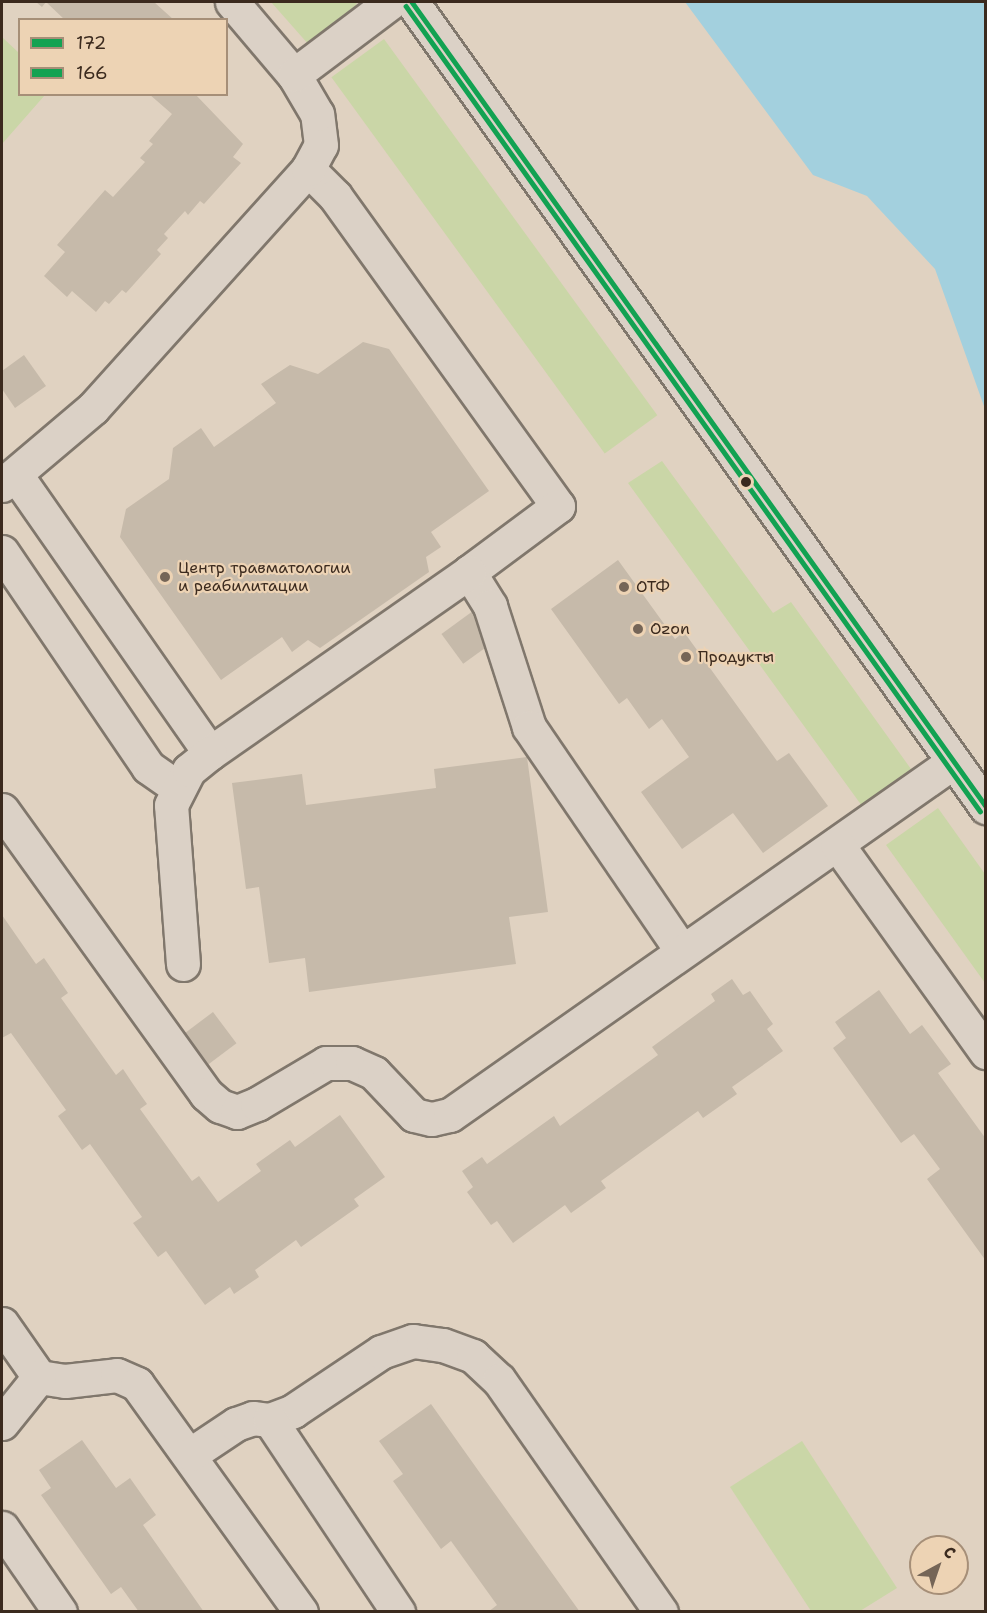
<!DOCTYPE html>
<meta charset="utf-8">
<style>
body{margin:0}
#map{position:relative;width:987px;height:1613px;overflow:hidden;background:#e0d2c1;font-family:"Shantell Sans",sans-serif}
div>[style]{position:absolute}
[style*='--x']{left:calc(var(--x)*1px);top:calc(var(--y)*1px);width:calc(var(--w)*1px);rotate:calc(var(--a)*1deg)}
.green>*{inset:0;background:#cad6a7;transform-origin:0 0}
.water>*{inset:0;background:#a3d0de}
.building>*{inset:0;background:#c6baaa;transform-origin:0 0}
.roads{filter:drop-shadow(2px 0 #80776c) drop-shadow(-2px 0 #80776c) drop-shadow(0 2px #80776c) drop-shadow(0 -2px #80776c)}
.minor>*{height:33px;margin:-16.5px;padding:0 16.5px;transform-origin:16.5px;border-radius:16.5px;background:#dbd1c6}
.bus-1>*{height:4.5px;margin:-2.25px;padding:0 2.25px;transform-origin:2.25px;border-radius:2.25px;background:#12a252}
.bus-2>*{height:4.5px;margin:-2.25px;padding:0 2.25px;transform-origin:2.25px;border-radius:2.25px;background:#12a252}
.dots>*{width:16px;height:16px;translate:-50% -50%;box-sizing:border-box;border:3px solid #edd3b4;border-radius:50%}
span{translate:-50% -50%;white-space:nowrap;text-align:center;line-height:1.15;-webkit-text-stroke:4.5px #edd3b4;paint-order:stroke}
.poi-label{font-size:16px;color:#3b2a1e}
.left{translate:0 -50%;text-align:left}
.frame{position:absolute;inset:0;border:3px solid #3b2a1e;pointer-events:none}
.legend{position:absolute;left:18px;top:18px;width:210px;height:78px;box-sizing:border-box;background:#edd3b4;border:2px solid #a68f78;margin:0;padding:8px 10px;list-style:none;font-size:18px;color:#3b2a1e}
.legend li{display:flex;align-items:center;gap:12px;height:30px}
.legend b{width:30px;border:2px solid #a68f78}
.north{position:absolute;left:909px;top:1535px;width:60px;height:60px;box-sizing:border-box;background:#edd3b4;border:2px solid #a68f78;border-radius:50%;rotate:40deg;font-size:16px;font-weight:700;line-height:24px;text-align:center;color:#3b2a1e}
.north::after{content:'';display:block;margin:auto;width:21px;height:27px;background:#756557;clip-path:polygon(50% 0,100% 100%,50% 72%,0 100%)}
</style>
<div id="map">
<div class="green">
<div style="clip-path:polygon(271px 2px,355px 2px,357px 4px,309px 45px)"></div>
<div style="clip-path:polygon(2px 37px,19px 53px,20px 94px,45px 95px,2px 144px)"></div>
<div style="left:384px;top:39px;width:465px;height:65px;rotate:54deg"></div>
<div style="clip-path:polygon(662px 461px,773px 613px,791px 602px,911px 769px,862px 806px,628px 483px)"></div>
<div style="clip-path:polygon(938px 808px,985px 874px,985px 983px,886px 845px)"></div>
<div style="clip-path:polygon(802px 1441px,897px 1588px,860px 1611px,811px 1611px,730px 1487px)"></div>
</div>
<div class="water">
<div style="clip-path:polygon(685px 2px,985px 2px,985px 409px,935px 269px,867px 196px,813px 175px)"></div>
</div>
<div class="building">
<div style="clip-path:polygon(36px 2px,154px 2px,174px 20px,65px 20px,46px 2px,42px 7px)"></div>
<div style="clip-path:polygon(149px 94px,195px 94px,243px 144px,233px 157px,241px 163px,204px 204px,200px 201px,188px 215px,185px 211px,164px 234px,168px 238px,157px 250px,161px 254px,126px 293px,122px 290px,109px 304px,105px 301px,96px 312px,72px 291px,67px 297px,44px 276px,65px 252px,57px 245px,105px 190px,113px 197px,145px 162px,140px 158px,153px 144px,149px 141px,172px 114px)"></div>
<div style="clip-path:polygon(363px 342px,389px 349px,489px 491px,431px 532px,441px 547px,426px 557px,429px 572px,320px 648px,308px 640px,292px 652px,282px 637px,221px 680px,120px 537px,126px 509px,169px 479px,173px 448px,201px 428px,214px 447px,276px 403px,261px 384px,290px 365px,318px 374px)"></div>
<div style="clip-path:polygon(24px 355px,46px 386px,15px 408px,2px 389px,2px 371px)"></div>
<div style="clip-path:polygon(618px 560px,675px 639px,684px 632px,777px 761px,789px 753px,828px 806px,763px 853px,733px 813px,682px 849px,641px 792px,689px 757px,662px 719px,649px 729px,627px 698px,619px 704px,551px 609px)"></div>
<div style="left:473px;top:611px;width:37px;height:39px;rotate:54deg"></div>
<div style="clip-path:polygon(527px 757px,548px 912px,509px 917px,516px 964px,309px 992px,305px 958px,269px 963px,259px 887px,246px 889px,232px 783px,302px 774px,306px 805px,436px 788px,434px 769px)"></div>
<div style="clip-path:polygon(2px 915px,36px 964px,44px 958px,68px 993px,61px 998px,116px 1075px,123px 1069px,133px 1084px,147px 1104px,140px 1109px,192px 1181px,199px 1176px,218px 1202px,261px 1171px,256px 1164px,290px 1140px,295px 1147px,340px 1115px,385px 1177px,354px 1199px,359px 1206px,301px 1247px,296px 1240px,255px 1270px,259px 1277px,234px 1294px,230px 1287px,205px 1305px,166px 1251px,158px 1257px,133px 1223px,142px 1217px,90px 1144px,82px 1150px,58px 1116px,66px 1110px,11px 1033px,2px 1038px)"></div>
<div style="clip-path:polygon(732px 979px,743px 995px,750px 991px,773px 1024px,767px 1029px,783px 1051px,732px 1087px,737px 1094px,703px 1118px,698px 1111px,601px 1181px,606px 1188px,571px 1213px,565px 1205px,513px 1243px,497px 1221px,491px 1225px,467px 1192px,473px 1187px,462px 1171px,482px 1157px,487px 1164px,554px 1116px,560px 1126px,658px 1055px,652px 1047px,715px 1001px,711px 994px)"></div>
<div style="clip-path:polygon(879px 990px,910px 1034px,922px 1025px,951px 1064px,938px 1073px,986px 1139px,986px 1261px,927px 1179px,940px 1169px,914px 1134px,901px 1143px,833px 1048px,846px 1038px,835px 1022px)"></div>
<div style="left:213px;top:1012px;width:39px;height:35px;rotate:53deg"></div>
<div style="clip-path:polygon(431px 1404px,480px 1473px,580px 1612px,488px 1612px,497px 1605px,451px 1541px,441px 1549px,393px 1481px,403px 1474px,379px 1441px)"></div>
<div style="clip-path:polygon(82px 1440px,116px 1488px,130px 1478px,156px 1515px,143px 1525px,204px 1612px,139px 1612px,121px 1587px,111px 1594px,41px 1495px,51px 1488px,39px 1470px)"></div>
</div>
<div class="roads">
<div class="minor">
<div style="--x:232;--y:2;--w:96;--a:49.7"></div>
<div style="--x:412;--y:2;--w:989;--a:54.51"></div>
<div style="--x:308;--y:169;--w:38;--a:45"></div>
<div style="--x:335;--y:196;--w:382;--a:54.3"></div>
<div style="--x:558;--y:506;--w:111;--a:143.4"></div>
<div style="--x:469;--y:572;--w:40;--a:58"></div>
<div style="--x:490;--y:606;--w:127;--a:72.1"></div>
<div style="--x:529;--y:727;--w:271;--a:55.7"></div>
<div style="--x:16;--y:475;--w:339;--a:55.1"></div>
<div style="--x:210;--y:753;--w:316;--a:-34.9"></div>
<div style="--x:2;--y:485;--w:119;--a:-40.2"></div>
<div style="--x:93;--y:408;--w:321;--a:-48"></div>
<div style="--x:308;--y:169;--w:27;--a:-62"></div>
<div style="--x:321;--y:145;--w:31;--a:-97"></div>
<div style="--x:317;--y:114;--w:45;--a:-120.5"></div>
<div style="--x:294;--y:75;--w:121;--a:-37"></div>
<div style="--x:2;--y:552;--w:260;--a:55.8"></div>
<div style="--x:148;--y:767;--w:35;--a:35"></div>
<div style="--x:2;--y:810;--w:350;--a:54.3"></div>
<div style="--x:206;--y:1094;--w:18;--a:41"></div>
<div style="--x:220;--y:1106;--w:18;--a:19"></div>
<div style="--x:237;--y:1112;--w:22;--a:-22"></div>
<div style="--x:257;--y:1104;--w:80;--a:-30.7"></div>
<div style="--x:326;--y:1063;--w:26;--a:0"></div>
<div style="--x:352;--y:1063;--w:24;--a:24"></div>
<div style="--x:374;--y:1073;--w:58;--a:46.4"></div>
<div style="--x:414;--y:1115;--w:18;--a:13"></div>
<div style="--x:432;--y:1119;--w:18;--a:-13"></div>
<div style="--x:450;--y:1115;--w:615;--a:-35.06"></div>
<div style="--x:837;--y:844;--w:256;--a:54.4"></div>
<div style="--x:183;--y:964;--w:159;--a:-94.3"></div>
<div style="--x:171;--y:805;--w:39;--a:-63"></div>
<div style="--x:189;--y:770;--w:27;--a:-39"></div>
<div style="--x:2;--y:1324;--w:65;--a:55.1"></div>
<div style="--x:39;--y:1377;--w:26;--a:9"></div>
<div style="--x:65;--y:1381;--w:52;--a:-6.6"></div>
<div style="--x:117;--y:1375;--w:22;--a:24"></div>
<div style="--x:137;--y:1384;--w:281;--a:54.3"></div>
<div style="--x:270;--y:1420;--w:25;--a:-21"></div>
<div style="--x:293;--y:1411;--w:106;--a:-33.8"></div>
<div style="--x:381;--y:1352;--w:34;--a:-19"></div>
<div style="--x:413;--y:1341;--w:30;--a:8"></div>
<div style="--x:443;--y:1345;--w:32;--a:20"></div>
<div style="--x:473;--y:1356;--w:35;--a:43"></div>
<div style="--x:499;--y:1380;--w:283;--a:55.1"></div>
<div style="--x:2;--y:1423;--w:59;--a:-51.2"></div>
<div style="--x:191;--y:1454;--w:54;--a:-33.7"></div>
<div style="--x:236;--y:1424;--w:18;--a:-19"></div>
<div style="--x:253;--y:1418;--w:17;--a:7"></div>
<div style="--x:270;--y:1420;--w:231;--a:56.3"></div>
<div style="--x:2;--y:1528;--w:102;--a:55.4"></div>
</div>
</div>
<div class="bus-1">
<div style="--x:412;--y:2;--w:988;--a:54.48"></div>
</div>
<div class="bus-2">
<div style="--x:406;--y:6;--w:989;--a:54.51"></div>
</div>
<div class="dots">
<div style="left:746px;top:482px;background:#3b2a1e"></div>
<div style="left:165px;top:577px;background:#756557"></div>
<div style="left:624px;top:587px;background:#756557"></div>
<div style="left:638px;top:629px;background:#756557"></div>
<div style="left:686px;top:657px;background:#756557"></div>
</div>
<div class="poi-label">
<span class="left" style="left:178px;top:577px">Центр травматологии<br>и реабилитации</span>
<span class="left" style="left:636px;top:587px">ОТФ</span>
<span class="left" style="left:650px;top:629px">Ozon</span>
<span class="left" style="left:698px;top:657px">Продукты</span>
</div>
<div class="frame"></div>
<ul class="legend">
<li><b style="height:8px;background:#12a252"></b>172</li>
<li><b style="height:8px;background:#12a252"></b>166</li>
</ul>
<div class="north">С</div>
</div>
